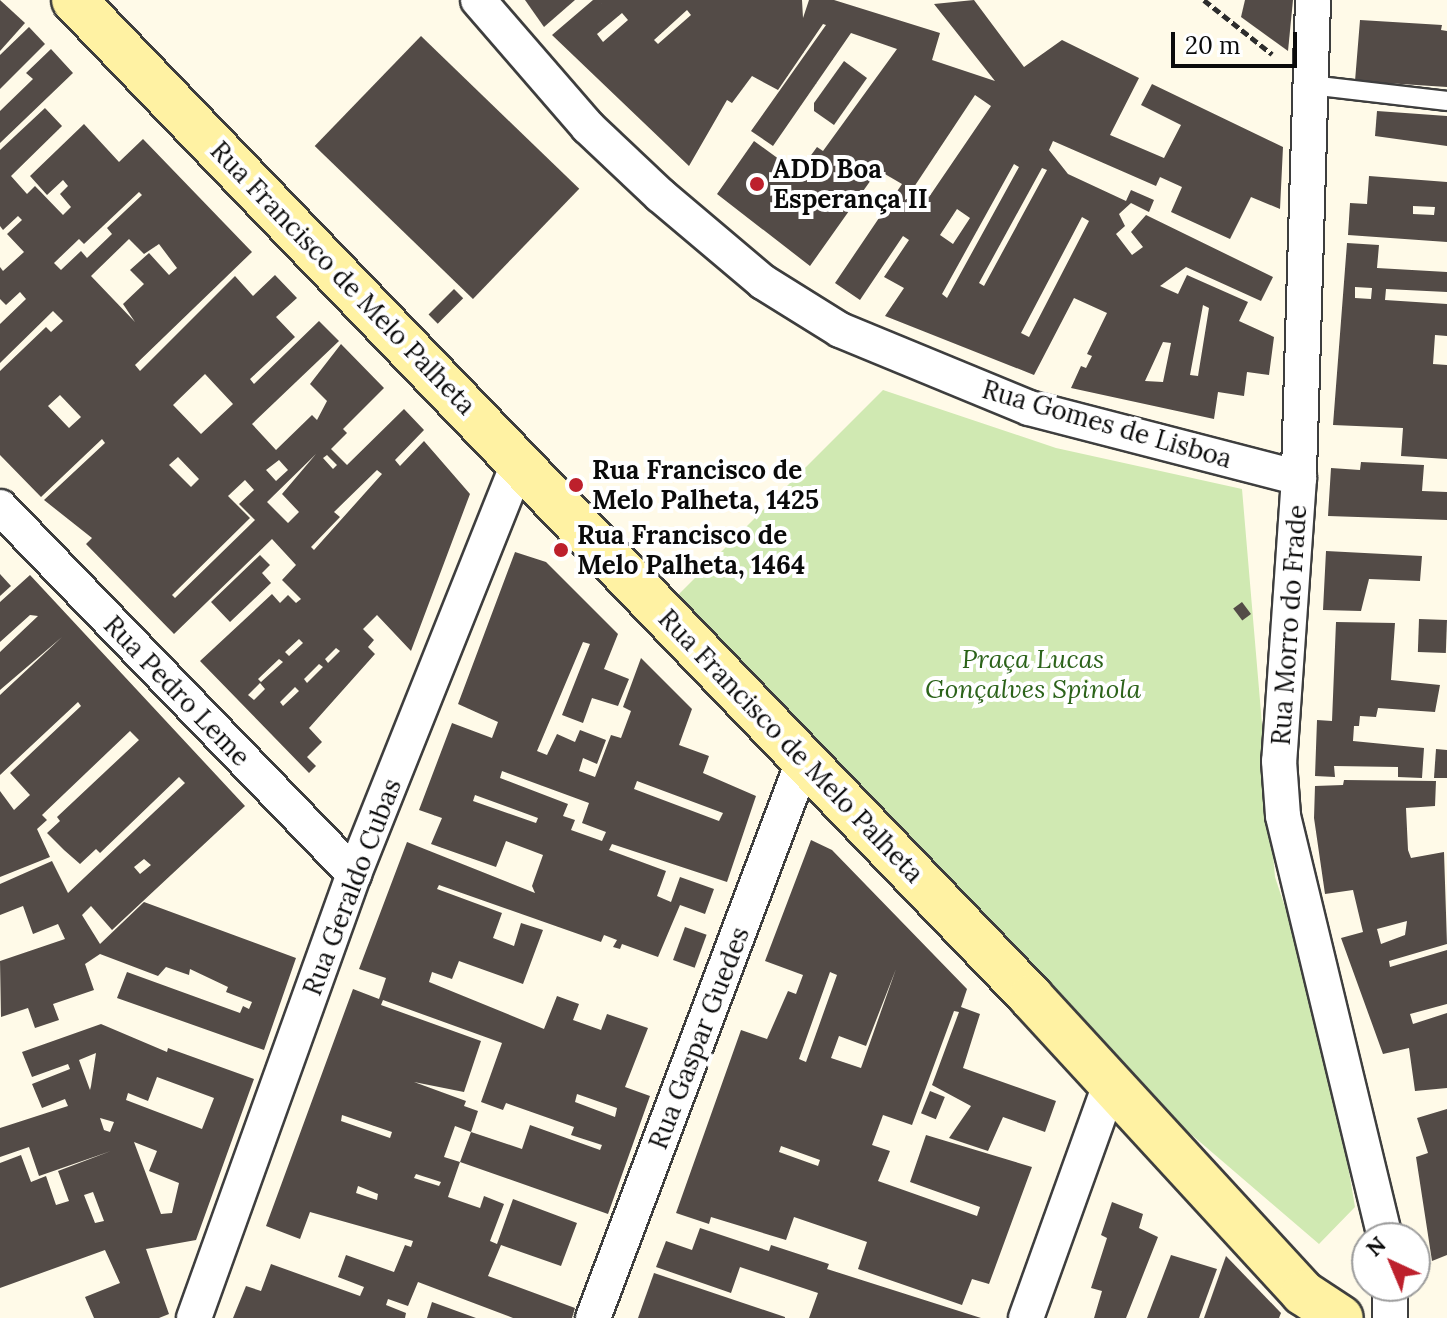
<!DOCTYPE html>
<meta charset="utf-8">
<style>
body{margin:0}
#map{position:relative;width:1447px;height:1318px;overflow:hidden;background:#fffae8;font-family:Lora,serif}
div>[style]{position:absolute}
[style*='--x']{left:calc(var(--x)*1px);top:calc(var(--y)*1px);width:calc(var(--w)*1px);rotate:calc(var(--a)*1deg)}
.green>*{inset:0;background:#d0e9b2}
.building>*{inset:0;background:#534b47;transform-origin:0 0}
.path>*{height:5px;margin-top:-2.5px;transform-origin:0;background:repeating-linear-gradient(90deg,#2d2d2d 0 8px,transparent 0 12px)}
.roads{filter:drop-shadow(2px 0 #3e3e3e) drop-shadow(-2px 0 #3e3e3e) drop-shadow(0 2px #3e3e3e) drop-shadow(0 -2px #3e3e3e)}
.lane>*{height:18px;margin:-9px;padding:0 9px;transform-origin:9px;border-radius:9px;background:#fff}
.street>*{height:34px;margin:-17px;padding:0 17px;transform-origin:17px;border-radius:17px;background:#fff}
.secondary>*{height:44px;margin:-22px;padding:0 22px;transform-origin:22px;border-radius:22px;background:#fff2a3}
.dots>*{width:22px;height:22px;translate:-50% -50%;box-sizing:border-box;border:4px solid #fff;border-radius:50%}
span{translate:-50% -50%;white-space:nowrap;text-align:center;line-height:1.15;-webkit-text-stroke:8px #fff;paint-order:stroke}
.poi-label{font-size:26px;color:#0b0b0b;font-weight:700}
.left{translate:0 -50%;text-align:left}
.street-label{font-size:26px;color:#0b0b0b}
.park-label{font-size:26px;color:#2c631a;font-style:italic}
.north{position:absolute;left:1351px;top:1222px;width:80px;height:80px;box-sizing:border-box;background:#fff;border:2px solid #9d9d9d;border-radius:50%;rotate:316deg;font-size:22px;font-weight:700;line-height:32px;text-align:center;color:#0b0b0b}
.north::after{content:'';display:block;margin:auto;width:28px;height:36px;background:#bd202c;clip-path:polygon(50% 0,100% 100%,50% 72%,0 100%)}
.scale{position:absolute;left:1171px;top:32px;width:126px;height:36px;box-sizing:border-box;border:4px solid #0b0b0b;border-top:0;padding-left:10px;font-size:24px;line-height:28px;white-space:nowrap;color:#0b0b0b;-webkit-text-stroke:6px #fff;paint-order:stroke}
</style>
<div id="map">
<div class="green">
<div style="clip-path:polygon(883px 390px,1056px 448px,1242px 489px,1275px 877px,1324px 1025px,1355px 1207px,1319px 1244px,1031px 997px,662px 611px)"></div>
</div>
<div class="building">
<div style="clip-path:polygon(0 0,25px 23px,0 51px)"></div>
<div style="clip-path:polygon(525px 0,575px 0,544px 27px)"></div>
<div style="clip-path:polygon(evenodd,593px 0,802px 0,803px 18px,809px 0,834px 0,940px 33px,932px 60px,995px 81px,934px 4px,974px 0,1024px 67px,1062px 40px,1139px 78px,1110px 135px,1164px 158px,1181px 125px,1141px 105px,1152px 84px,1283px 147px,1280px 209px,1251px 197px,1230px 239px,1171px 212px,1182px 187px,1160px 177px,1156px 186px,1053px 141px,1049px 150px,1068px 174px,1126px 201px,1131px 190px,1154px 200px,1149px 212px,1131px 203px,1119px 214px,1125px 226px,1116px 234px,1132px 255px,1143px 247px,1131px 232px,1146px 215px,1273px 277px,1261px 301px,1186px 267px,1160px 286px,1178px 294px,1187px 275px,1248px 302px,1239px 321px,1274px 337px,1269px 375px,1247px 372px,1244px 396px,1218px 392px,1214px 419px,1071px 388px,1081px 366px,1086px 368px,1092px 356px,1087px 354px,1107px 313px,1074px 298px,1034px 375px,885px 316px,904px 288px,884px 277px,909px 240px,903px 236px,860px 300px,835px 283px,902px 184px,878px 170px,810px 266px,717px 194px,754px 141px,798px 173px,817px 147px,823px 151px,897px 49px,851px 33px,773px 146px,751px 131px,826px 25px,823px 24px,778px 90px,752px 76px,732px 103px,727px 100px,689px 166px,552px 35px,593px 0,687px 10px,691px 15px,658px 44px,654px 40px,687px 10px,593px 0,622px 13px,628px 20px,603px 42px,597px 34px,622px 13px,593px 0,975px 95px,991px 106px,929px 197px,914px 187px,975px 95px,593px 0,1014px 164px,1019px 167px,947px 298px,942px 294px,1014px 164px,593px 0,1042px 168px,1047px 170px,984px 286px,979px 283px,1042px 168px,593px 0,957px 209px,970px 218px,953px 244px,940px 235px,957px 209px,593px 0,1082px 217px,1089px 221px,1029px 337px,1021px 333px,1082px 217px,593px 0,1203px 305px,1209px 308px,1198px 376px,1190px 375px,1203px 305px,593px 0,1163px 342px,1171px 343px,1163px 382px,1145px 381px,1163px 342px)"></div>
<div style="clip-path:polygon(1245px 0,1293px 0,1288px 51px,1241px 17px)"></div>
<div style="clip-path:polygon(1360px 20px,1442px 25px,1441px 30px,1447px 31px,1447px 87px,1355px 81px)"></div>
<div style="clip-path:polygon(29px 27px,45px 44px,0 89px,0 55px)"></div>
<div style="left:421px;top:36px;width:220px;height:153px;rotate:44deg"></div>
<div style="clip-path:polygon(51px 49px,73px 73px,0 143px,0 111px,33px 79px,26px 73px)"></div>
<div style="clip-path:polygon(844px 61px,867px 78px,834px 125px,814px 111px,814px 103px)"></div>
<div style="clip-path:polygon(evenodd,45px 108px,62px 126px,11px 176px,27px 194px,35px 186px,63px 215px,71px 207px,60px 194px,68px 186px,63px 180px,47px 195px,30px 176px,84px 124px,119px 162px,143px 139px,252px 252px,135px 365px,140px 371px,235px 276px,253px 296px,275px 275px,297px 298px,276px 317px,295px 337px,250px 379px,254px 384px,319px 321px,339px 341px,252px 424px,276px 450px,312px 415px,317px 420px,327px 401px,310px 384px,341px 344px,384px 388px,343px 429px,347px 433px,331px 449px,347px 465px,404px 409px,424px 430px,395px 460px,400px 466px,424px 441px,470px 494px,411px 651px,377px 615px,363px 629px,374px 640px,368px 647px,375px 654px,309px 728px,322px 742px,307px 757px,316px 766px,309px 773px,200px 661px,272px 594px,280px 603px,288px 595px,296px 603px,301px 599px,282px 580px,296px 565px,272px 539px,174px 634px,86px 544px,92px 538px,44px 500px,105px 443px,102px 439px,41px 497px,0 455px,0 371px,46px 327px,51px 332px,63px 321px,53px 311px,0 363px,0 324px,26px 299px,20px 292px,6px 305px,0 299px,0 267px,3px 271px,24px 252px,7px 234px,22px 220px,18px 216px,3px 230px,0 226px,0 150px,45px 108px,139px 192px,142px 195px,107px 228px,112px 234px,87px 258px,81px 251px,61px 270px,54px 263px,79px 239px,84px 244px,139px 192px,45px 108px,129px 239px,144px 254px,159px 244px,177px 268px,169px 275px,149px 253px,130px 270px,144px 284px,123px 304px,135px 322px,91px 276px,129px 239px,45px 108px,205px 374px,233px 404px,201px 434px,173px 405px,205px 374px,45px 108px,60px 395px,81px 417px,69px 428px,48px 406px,60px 395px,45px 108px,316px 454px,282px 494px,299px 512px,288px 523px,267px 502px,316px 454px,45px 108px,327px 455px,337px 465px,333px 469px,323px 458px,327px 455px,45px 108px,178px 457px,199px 479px,191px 487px,169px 465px,178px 457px,45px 108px,279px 460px,288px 470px,276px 481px,266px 470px,279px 460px,45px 108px,377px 470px,382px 474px,314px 550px,311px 547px,340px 517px,334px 512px,377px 470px,45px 108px,245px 480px,254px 490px,239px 504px,255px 520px,175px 598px,172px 595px,250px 518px,228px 496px,245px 480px,45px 108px,299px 639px,303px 643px,289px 656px,285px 652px,299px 639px,45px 108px,336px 648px,340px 651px,328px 663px,325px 659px,336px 648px,45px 108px,279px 659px,283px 662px,261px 682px,258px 679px,279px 659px,45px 108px,319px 664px,323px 667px,307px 683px,304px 679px,319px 664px,45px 108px,260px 683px,265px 689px,254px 700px,248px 695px,260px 683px,45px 108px,295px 687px,299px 691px,283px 706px,280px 702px,295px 687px)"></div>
<div style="clip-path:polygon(1377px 111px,1447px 116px,1447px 146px,1375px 136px)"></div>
<div style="clip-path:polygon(evenodd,1369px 176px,1447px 182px,1447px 242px,1348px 235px,1350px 203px,1367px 204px,1369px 176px,1413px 206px,1435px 207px,1434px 215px,1413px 214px,1413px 206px)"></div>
<div style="clip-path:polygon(evenodd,1347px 243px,1379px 245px,1377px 268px,1447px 272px,1447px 292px,1386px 289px,1385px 300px,1447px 304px,1447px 336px,1435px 335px,1433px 364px,1447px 365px,1447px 459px,1401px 456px,1403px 428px,1333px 425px,1347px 243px,1355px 287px,1372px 288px,1371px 299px,1355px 298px,1355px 287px)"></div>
<div style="left:454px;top:289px;width:13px;height:36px;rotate:45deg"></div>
<div style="clip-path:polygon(1361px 462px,1424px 465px,1422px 491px,1447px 492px,1447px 520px,1328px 516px,1331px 468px,1360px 470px)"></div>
<div style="clip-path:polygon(1326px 551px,1422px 556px,1420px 581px,1369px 579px,1361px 611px,1323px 610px)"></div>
<div style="clip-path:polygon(evenodd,515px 552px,546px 562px,618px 634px,604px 669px,629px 679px,618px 706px,592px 698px,583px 723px,562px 715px,590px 644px,583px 642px,537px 751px,547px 755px,557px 734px,575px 742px,580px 730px,606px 740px,597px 764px,583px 758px,579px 771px,595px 777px,611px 735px,621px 738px,631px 711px,623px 707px,641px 658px,692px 709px,679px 745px,709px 756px,703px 773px,756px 796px,727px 882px,612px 844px,609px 850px,666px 871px,657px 896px,671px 902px,680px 877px,714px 889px,705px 914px,680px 905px,658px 957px,622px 944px,620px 949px,613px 947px,617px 940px,604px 935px,601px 942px,439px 885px,437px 889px,502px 913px,493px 938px,514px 946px,521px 923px,543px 930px,523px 984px,459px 961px,452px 979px,432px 972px,429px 982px,544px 1029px,557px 996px,579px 1004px,573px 1020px,601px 1030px,607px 1014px,648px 1028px,625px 1087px,650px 1096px,608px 1214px,460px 1162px,471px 1132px,522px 1149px,530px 1125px,600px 1150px,602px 1145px,571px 1135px,574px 1127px,506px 1103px,503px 1110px,481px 1102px,502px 1043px,383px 1000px,381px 1005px,481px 1041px,464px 1092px,414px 1082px,466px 1101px,464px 1106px,478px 1111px,471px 1132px,455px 1126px,444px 1157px,460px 1162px,448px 1197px,480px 1208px,484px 1196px,504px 1204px,490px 1241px,497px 1244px,513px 1199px,577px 1223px,561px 1266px,501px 1245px,488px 1276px,575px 1308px,572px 1318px,513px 1318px,418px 1282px,408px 1306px,388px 1299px,386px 1305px,406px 1313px,405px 1318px,233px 1318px,246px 1286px,261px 1291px,271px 1264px,360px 1296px,364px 1287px,338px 1277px,346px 1255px,394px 1272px,405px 1245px,411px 1247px,413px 1241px,310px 1212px,300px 1239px,266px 1226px,353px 989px,379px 999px,386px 978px,359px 969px,407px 842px,535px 893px,532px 886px,543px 855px,506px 841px,496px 867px,431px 844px,442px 818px,419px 810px,452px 723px,492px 738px,498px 722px,458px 704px,515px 552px,502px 771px,589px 803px,582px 823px,606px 832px,602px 841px,571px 830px,575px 820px,563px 816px,568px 804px,500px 778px,502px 771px,515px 552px,637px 781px,723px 813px,719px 821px,634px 789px,637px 781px,515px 552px,475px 795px,538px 818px,536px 823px,473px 801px,475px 795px,515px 552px,577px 1094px,617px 1108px,615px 1117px,575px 1102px,577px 1094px,515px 552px,342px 1115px,392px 1132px,390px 1138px,341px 1121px,342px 1115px,515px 552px,416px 1174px,441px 1182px,439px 1186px,414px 1178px,416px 1174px,515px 552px,358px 1186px,378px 1194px,377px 1200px,356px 1193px,358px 1186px)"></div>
<div style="clip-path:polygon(260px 555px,270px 565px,262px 573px,271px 583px,230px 622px,211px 602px)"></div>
<div style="clip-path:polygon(0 574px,11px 586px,0 596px)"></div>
<div style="clip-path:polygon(evenodd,30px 575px,245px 806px,112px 930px,91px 906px,82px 915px,100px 944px,144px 902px,296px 958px,264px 1050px,117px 998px,127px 972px,240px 1013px,243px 1006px,249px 1009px,252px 1002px,226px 992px,228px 987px,190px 969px,189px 975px,166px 967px,158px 976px,100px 954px,85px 964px,94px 990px,53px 1004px,59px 1020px,35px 1028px,28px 1008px,1px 1017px,0 961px,65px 939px,58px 924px,33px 934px,23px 906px,0 915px,0 884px,52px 861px,68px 893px,185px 783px,179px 777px,100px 853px,96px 849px,80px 864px,64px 850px,47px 833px,60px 821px,57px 817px,139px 740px,130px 731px,42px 815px,47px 820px,37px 829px,50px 857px,0 877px,0 791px,14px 810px,30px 795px,10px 773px,81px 706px,78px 702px,0 775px,0 695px,62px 637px,0 690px,0 652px,38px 616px,30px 615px,0 642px,0 602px,30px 575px,144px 859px,151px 865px,140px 874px,134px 867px,144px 859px)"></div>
<div style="left:1242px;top:602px;width:15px;height:11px;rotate:53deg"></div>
<div style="left:1419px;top:619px;width:28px;height:33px;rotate:2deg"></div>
<div style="clip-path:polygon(1336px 622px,1395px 623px,1391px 680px,1440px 685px,1435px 712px,1378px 708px,1376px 717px,1360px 716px,1359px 726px,1354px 726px,1353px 741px,1424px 748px,1422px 778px,1398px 777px,1398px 767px,1334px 766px,1335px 777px,1315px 776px,1317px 720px,1332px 721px)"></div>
<div style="clip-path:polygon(1436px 749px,1447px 750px,1447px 778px,1434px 778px)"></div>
<div style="clip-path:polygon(evenodd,1344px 780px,1436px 781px,1435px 806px,1406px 808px,1408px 850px,1411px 858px,1444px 852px,1447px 944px,1389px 961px,1390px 967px,1447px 950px,1447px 1004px,1410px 1014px,1413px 1024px,1447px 1013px,1447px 1088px,1415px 1091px,1409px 1048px,1383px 1054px,1341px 938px,1363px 932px,1353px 890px,1325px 894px,1314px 818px,1315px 786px,1343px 785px,1344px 780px,1407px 921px,1405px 935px,1381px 944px,1377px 929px,1407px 921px)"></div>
<div style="clip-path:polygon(evenodd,811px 840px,832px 850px,967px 989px,961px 1007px,980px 1014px,963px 1068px,1056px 1101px,1045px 1132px,1003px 1117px,988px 1151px,949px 1138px,971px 1106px,932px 1085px,959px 1012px,954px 1011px,912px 1125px,883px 1115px,872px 1145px,890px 1151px,878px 1181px,977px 1216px,980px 1207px,910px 1182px,926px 1135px,1032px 1167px,989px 1284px,972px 1279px,962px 1305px,858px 1269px,867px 1242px,794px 1217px,786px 1240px,711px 1217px,709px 1224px,676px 1213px,741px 1030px,767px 1039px,788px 991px,796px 994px,803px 975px,765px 961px,811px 840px,896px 969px,861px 1068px,831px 1058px,839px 1036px,866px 1046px,896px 969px,811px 840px,830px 972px,837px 975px,806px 1062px,799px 1059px,830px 972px,811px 840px,781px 1146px,820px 1160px,818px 1166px,779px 1152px,781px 1146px)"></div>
<div style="left:685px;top:927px;width:23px;height:35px;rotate:20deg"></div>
<div style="clip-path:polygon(evenodd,101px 1024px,167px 1052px,168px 1048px,254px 1079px,196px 1240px,146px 1249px,169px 1314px,159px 1318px,94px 1318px,85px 1297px,120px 1283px,105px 1250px,0 1288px,0 1163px,21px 1155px,31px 1182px,46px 1176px,56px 1205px,69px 1201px,58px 1171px,111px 1151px,39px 1176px,29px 1147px,0 1157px,0 1128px,68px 1106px,65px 1099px,42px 1108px,32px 1084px,70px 1069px,68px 1064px,32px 1077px,22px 1052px,101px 1024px,96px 1053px,91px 1086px,90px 1090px,79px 1060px,96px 1053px,101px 1024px,157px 1077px,214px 1098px,202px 1129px,126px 1100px,128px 1093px,148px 1101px,157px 1077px,101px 1024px,100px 1118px,114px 1122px,110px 1132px,104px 1130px,100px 1118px,101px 1024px,134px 1142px,157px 1151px,149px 1171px,179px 1183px,172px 1213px,161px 1214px,134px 1142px,101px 1024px,93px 1192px,104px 1221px,95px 1223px,84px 1195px,93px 1192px)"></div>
<div style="left:930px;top:1091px;width:16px;height:24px;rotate:22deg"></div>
<div style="clip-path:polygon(1447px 1109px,1447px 1255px,1432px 1261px,1416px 1157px,1428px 1153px,1417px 1118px)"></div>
<div style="clip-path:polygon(1112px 1202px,1143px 1214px,1139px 1228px,1158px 1237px,1126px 1318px,1094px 1318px,1102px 1291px,1091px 1288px,1107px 1238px,1101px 1235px)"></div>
<div style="clip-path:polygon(700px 1228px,769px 1251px,771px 1245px,829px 1264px,827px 1269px,981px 1318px,809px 1318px,818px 1293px,740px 1267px,731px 1293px,656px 1267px,666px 1241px,692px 1250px)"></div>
<div style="clip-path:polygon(1171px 1255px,1217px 1269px,1199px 1318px,1147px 1318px)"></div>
<div style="clip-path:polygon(1226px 1256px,1281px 1313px,1279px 1318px,1204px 1318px)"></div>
<div style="clip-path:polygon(654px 1273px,785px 1317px,785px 1318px,638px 1318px)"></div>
<div style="clip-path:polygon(432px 1302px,476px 1318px,427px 1318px)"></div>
</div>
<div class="path">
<div style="--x:1204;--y:0;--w:87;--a:38.5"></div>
</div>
<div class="roads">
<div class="lane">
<div style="--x:1311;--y:85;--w:137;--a:6.7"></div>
</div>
<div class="street">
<div style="--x:478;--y:0;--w:168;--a:49.1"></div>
<div style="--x:588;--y:127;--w:99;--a:43.4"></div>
<div style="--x:660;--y:195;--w:135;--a:40.2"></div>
<div style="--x:763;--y:282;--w:91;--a:31.9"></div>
<div style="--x:840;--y:330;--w:204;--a:22.4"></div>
<div style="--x:1029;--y:408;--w:279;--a:14.5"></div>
<div style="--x:1313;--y:0;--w:478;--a:91.7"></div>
<div style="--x:1299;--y:478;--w:284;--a:94"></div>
<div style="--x:1279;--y:761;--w:55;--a:85.8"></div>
<div style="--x:1283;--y:816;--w:434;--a:76.4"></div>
<div style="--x:0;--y:507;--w:510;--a:46.03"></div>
<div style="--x:1390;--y:1286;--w:32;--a:90"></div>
<div style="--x:194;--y:1318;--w:472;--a:-70.2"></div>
<div style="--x:354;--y:874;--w:445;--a:-68.2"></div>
<div style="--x:593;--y:1318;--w:597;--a:-69.32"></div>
<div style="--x:1026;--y:1318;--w:251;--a:-70.2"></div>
</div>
<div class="secondary">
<div style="--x:74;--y:0;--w:1382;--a:46.17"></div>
<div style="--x:1031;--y:997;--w:402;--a:47.4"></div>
<div style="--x:1303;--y:1293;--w:45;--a:33.3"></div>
</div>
</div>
<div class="dots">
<div style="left:757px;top:184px;background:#bd202c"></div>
<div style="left:576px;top:485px;background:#bd202c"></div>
<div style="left:561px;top:550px;background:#bd202c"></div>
</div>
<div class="poi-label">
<span class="left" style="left:773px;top:184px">ADD Boa<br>Esperança II</span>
<span class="left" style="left:592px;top:485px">Rua Francisco de<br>Melo Palheta, 1425</span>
<span class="left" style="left:577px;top:550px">Rua Francisco de<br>Melo Palheta, 1464</span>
</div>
<div class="street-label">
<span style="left:343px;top:278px;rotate:46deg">Rua Francisco de Melo Palheta</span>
<span style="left:1107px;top:424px;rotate:16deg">Rua Gomes de Lisboa</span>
<span style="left:1289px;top:625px;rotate:-86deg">Rua Morro do Frade</span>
<span style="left:177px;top:691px;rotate:46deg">Rua Pedro Leme</span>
<span style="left:791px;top:746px;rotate:46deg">Rua Francisco de Melo Palheta</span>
<span style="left:352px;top:887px;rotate:-69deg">Rua Geraldo Cubas</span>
<span style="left:699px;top:1038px;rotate:-69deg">Rua Gaspar Guedes</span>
</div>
<div class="park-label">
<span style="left:1033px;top:674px">Praça Lucas<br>Gonçalves Spinola</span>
</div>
<div class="north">N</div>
<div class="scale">20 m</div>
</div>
